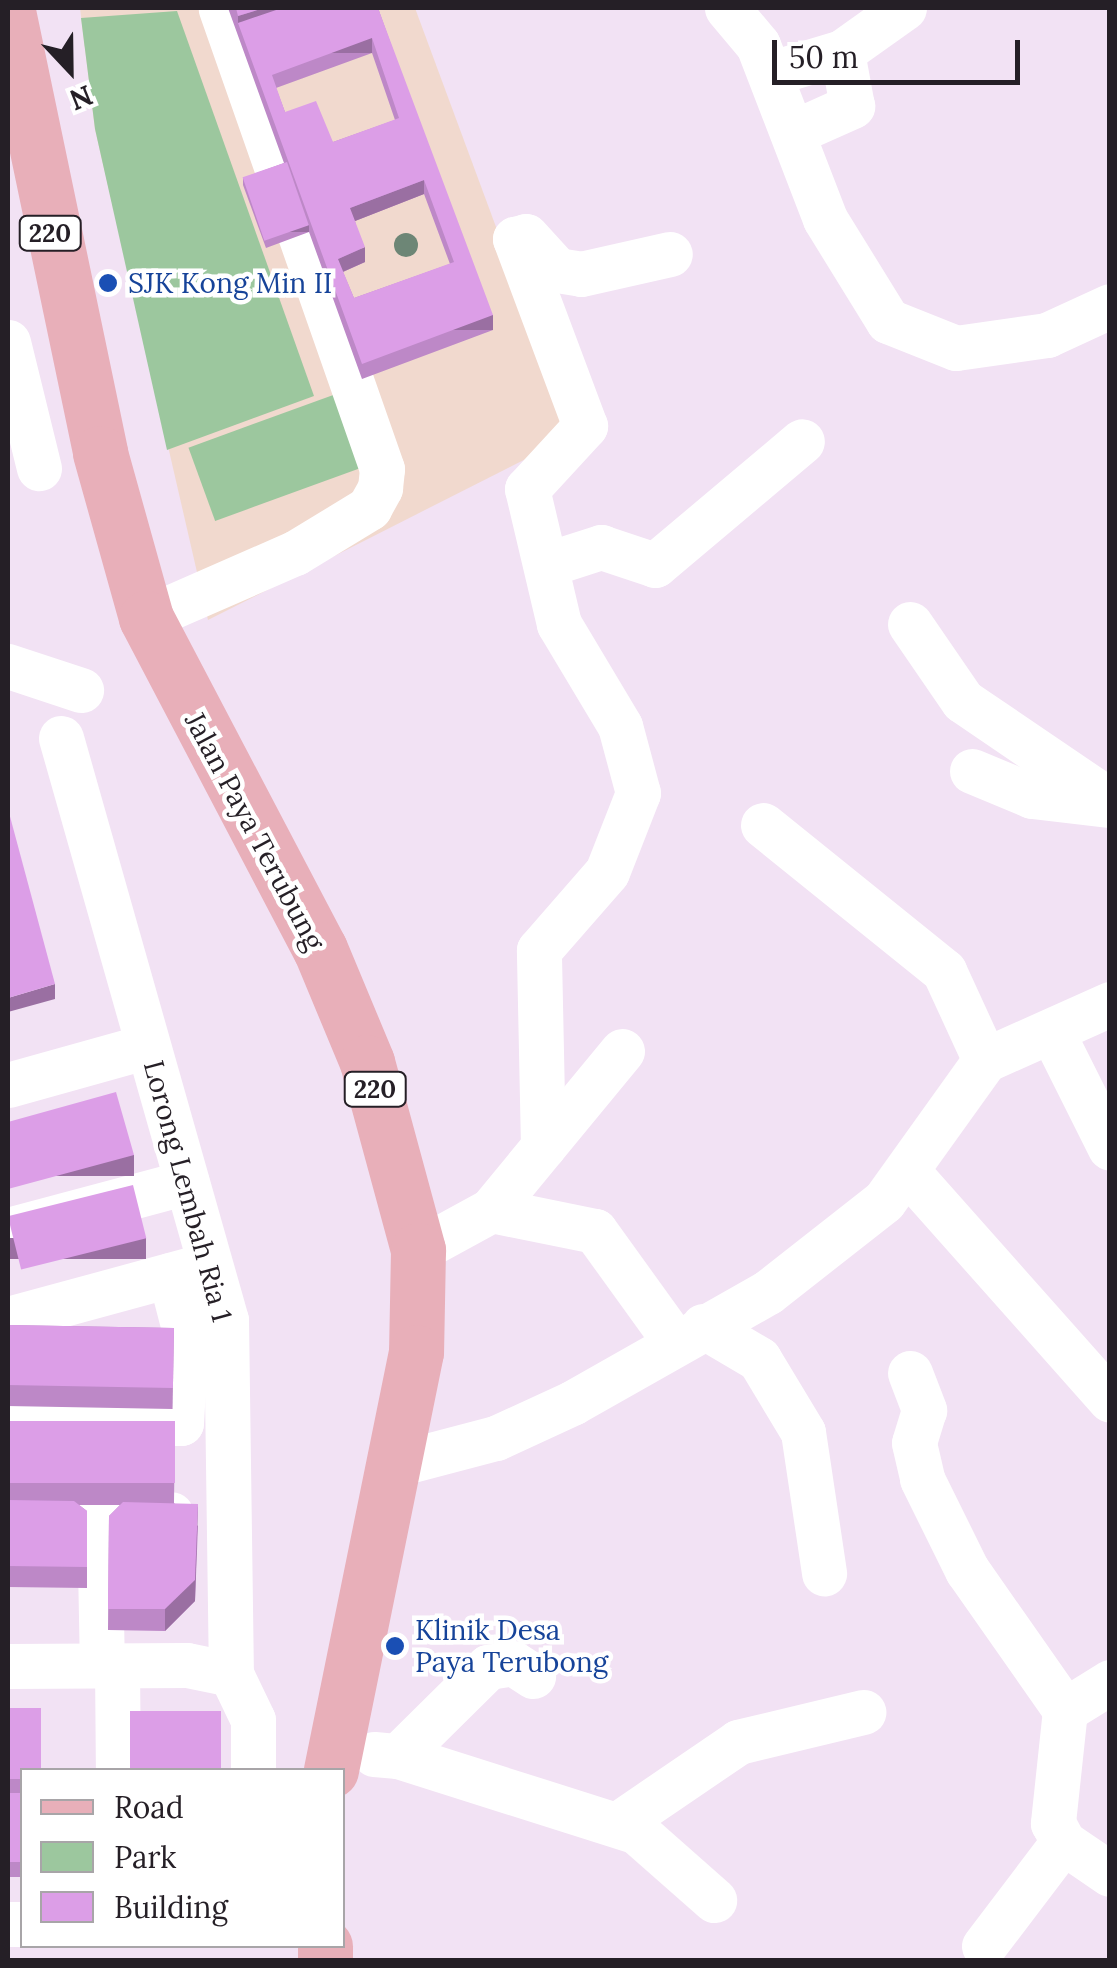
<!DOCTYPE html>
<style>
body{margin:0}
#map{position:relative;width:1117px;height:1968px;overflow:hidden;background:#f2e2f4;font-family:Lora,serif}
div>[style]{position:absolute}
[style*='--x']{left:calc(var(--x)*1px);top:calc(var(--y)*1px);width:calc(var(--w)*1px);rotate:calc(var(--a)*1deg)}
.education>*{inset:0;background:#f1d9ce}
.green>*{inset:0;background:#9cc79e;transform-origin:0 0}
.minor>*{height:45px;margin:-22.5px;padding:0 22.5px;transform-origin:22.5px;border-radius:22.5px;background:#fff}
.major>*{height:55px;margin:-27.5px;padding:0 27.5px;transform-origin:27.5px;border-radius:27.5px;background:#e8afb9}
.trees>*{width:24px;height:24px;margin:-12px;border-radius:50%;background:#6d8676}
.wall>*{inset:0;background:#bd88c7;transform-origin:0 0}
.shaded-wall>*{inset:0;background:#9a6fa2;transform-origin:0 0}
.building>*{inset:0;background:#dc9ee7;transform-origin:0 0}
.dots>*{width:28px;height:28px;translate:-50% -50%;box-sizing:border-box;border:5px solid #fff;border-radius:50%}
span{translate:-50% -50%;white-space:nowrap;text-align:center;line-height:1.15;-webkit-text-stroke:9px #fff;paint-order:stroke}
.shield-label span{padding:2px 8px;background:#fff;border:2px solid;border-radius:8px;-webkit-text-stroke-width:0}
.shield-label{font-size:25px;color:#251f26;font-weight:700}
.transit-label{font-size:28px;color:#164399}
.left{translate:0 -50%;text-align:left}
.street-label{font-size:28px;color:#251f26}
.frame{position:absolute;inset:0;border:10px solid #251f26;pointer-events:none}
.legend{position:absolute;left:20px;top:1768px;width:325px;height:180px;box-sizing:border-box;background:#fff;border:2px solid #a8a5a8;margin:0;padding:12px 18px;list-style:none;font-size:30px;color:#251f26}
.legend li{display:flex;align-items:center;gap:20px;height:50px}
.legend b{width:50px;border:2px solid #a8a5a8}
.north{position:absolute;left:20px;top:20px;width:100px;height:100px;-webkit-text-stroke:8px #fff;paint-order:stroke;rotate:158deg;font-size:28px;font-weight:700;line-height:40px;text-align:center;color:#251f26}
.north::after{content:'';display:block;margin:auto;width:35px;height:45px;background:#251f26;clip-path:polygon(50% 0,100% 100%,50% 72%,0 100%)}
.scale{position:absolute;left:772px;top:40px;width:248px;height:45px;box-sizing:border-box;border:5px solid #251f26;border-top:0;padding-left:12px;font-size:30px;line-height:35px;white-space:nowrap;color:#251f26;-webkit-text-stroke:8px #fff;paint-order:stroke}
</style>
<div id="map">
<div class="education">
<div style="clip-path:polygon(80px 8px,415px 8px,573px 435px,208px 620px,95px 129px)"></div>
</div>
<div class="green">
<div style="clip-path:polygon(177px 11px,314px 396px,167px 450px,95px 129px,81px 18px)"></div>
<div style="left:336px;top:394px;width:78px;height:157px;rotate:70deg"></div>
</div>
<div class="minor">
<div style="--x:727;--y:8;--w:48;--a:50"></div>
<div style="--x:758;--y:45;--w:186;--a:68.9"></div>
<div style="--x:825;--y:219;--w:120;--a:58.3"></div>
<div style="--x:888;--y:321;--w:73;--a:21.7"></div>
<div style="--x:956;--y:348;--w:92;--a:-8.1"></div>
<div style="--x:1047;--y:335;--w:69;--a:-24.7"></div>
<div style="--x:772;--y:73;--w:73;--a:-16.7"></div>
<div style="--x:842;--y:52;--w:76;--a:-35.4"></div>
<div style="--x:794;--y:132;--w:64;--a:-24.1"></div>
<div style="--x:852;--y:106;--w:55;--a:-100.5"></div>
<div style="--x:8;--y:342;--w:130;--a:76.2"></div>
<div style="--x:548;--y:564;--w:56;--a:-17.8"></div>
<div style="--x:601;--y:547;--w:57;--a:18.4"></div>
<div style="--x:655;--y:565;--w:192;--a:-40.1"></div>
<div style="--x:146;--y:618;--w:163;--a:-23.6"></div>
<div style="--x:295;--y:553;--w:87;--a:-31.3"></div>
<div style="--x:369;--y:508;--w:23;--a:-61"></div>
<div style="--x:380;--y:488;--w:19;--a:-84"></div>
<div style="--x:382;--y:469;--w:488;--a:-109.3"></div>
<div style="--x:910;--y:624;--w:93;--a:55.5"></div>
<div style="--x:963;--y:701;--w:178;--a:34.2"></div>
<div style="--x:8;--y:666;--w:77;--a:18.2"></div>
<div style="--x:61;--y:738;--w:605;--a:74.17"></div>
<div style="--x:226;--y:1320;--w:354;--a:89.2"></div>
<div style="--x:231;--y:1674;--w:51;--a:64.4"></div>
<div style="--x:253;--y:1720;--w:50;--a:90"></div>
<div style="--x:972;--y:771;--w:65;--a:22.6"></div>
<div style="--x:1032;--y:796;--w:79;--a:6.6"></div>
<div style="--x:763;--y:825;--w:233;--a:38.9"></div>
<div style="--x:944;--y:971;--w:98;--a:65.3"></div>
<div style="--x:1053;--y:1034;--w:127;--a:63.4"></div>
<div style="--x:8;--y:1085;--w:145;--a:-15.6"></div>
<div style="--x:543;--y:1147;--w:197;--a:-91.2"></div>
<div style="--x:539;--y:950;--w:103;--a:-48.9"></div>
<div style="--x:607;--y:872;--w:85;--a:-68.6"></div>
<div style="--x:638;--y:793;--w:69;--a:-105"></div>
<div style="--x:620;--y:726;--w:119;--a:-120.9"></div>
<div style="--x:559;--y:624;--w:139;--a:-103.3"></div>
<div style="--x:527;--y:489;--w:86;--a:-47.4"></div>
<div style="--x:585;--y:426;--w:200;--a:-110.5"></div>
<div style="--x:515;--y:239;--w:11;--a:-15"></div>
<div style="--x:526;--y:236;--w:46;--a:47.6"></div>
<div style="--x:557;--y:270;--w:24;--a:9"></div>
<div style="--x:581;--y:274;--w:91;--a:-12.7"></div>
<div style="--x:907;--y:1171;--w:306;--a:48.4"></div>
<div style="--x:491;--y:1210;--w:106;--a:11.4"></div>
<div style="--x:595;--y:1231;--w:137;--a:54.2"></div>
<div style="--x:8;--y:1230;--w:185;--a:-15"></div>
<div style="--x:418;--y:1250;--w:83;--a:-28.7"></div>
<div style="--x:491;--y:1210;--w:206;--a:-50.5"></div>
<div style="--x:8;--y:1319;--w:198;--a:-15.2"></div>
<div style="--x:703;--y:1326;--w:65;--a:30.5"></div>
<div style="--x:759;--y:1359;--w:85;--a:58.9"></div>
<div style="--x:803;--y:1432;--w:143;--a:81.5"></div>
<div style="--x:910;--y:1373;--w:40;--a:69"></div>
<div style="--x:924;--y:1410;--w:34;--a:107"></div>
<div style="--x:914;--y:1443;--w:37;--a:77"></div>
<div style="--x:922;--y:1479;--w:102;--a:63.7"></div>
<div style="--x:967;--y:1570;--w:171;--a:55"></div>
<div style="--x:1065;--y:1710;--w:114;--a:96.1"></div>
<div style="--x:1053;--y:1823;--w:21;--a:62"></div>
<div style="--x:1063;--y:1842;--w:57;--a:34.2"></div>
<div style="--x:8;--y:1423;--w:173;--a:0"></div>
<div style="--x:181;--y:1423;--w:86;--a:-86.7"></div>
<div style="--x:186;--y:1337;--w:64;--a:-104.5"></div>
<div style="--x:389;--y:1466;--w:111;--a:-14.7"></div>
<div style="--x:496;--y:1438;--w:84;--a:-24.7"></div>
<div style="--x:572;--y:1403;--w:225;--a:-29.5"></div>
<div style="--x:768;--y:1292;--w:147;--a:-38.1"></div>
<div style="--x:884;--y:1201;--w:173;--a:-54.4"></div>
<div style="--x:985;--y:1060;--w:137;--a:-24.1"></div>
<div style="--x:8;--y:1511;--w:163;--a:1.1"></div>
<div style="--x:99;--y:1513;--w:152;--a:88.9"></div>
<div style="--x:117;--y:1665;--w:105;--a:89.5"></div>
<div style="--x:8;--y:1666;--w:179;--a:-0.3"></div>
<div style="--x:187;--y:1665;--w:45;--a:11.6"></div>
<div style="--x:1065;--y:1710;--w:53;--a:-31.9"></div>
<div style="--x:374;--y:1754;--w:24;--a:5"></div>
<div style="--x:398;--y:1756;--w:127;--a:-44.7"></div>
<div style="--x:488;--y:1667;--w:25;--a:-9"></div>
<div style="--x:513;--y:1663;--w:24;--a:33"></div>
<div style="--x:398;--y:1756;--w:251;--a:17.6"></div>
<div style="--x:637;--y:1832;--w:103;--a:41.4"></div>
<div style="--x:618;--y:1824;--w:145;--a:-34.3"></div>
<div style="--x:738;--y:1742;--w:129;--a:-13.5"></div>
<div style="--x:8;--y:1924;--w:14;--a:0"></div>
<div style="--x:984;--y:1946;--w:131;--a:-52.8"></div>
</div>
<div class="major">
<div style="--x:8;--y:11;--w:451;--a:78.2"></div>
<div style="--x:100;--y:453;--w:171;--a:74.4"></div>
<div style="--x:146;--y:618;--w:374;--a:62.3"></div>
<div style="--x:320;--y:949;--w:122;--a:67.4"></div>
<div style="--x:367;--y:1062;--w:195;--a:74.8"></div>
<div style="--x:418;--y:1250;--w:102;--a:91.1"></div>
<div style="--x:416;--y:1352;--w:427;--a:101.5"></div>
<div style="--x:325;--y:1946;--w:14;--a:90"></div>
</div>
<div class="trees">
<div style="left:406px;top:245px"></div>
</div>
<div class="wall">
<div style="clip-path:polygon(evenodd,228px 8px,378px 8px,493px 330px,362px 379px,309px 232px,266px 248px,243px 185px,243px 178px,284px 163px,228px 8px,372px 53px,395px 120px,333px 142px,285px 112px,276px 88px,372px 53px,228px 8px,424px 194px,450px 264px,354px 298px,343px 272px,365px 262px,355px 221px,424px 194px)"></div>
<div style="left:8px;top:1325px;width:166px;height:81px;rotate:1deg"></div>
<div style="clip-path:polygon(8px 1421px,175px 1422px,174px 1503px,198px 1526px,195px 1601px,165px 1631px,108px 1630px,109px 1516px,120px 1505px,79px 1505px,87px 1511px,87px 1588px,8px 1587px)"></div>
<div style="clip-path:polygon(8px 1708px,22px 1770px,22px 1877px,8px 1877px)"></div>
</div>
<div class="shaded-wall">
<div style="clip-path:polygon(264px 8px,323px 8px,238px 23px,238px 16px)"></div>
<div style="left:372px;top:38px;width:15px;height:107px;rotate:90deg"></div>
<div style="clip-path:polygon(424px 180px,424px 194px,350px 223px,350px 208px)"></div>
<div style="left:309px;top:225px;width:7px;height:46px;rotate:90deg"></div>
<div style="clip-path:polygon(365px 247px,365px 262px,338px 274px,338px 259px)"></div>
<div style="left:493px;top:315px;width:15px;height:140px;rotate:90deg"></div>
<div style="clip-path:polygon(55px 984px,55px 999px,8px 1012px,8px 998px)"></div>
<div style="left:134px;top:1155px;width:21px;height:131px;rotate:90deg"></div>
<div style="left:146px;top:1238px;width:21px;height:143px;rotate:90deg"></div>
<div style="clip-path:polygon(198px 1504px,195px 1601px,165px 1631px,165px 1609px)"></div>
</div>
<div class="building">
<div style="clip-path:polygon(236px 8px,264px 8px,238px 16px)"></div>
<div style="clip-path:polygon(evenodd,282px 8px,378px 8px,493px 315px,362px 364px,238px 23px,282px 8px,372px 38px,399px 118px,333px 142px,316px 101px,285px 112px,272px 75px,372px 38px,282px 8px,424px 180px,454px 262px,354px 298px,338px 259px,365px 247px,350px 208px,424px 180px)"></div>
<div style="left:287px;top:162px;width:67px;height:47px;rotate:71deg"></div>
<div style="clip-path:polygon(8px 809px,55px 984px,8px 998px)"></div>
<div style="clip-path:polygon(116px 1092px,134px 1155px,8px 1189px,8px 1122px)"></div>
<div style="left:133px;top:1185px;width:55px;height:129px;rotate:76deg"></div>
<div style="left:8px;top:1325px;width:166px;height:60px;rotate:1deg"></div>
<div style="left:8px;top:1421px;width:167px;height:62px"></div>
<div style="clip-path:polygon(8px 1500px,74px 1501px,87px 1511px,87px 1567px,8px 1566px)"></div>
<div style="clip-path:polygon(123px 1502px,198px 1504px,195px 1580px,165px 1609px,108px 1609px,109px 1516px)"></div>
<div style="clip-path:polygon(8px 1708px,41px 1708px,41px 1770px,22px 1770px,22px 1779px,8px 1779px)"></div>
<div style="left:130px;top:1711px;width:91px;height:59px"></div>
<div style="left:22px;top:1793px;width:69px;height:14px;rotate:90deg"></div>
</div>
<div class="dots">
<div style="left:108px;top:283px;background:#1a4fb4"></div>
<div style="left:395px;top:1646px;background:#1a4fb4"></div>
</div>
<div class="shield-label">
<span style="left:50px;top:233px">220</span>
<span style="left:375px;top:1089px">220</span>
</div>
<div class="transit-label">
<span class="left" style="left:128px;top:283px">SJK Kong Min II</span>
<span class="left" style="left:415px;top:1646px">Klinik Desa<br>Paya Terubong</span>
</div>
<div class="street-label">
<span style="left:255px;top:831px;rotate:62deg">Jalan Paya Terubung</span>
<span style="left:188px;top:1191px;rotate:75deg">Lorong Lembah Ria 1</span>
</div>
<div class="frame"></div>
<ul class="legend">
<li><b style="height:12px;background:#e8afb9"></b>Road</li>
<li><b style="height:28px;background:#9cc79e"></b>Park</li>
<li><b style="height:28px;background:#dc9ee7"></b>Building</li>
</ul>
<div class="north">N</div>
<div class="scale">50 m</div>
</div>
